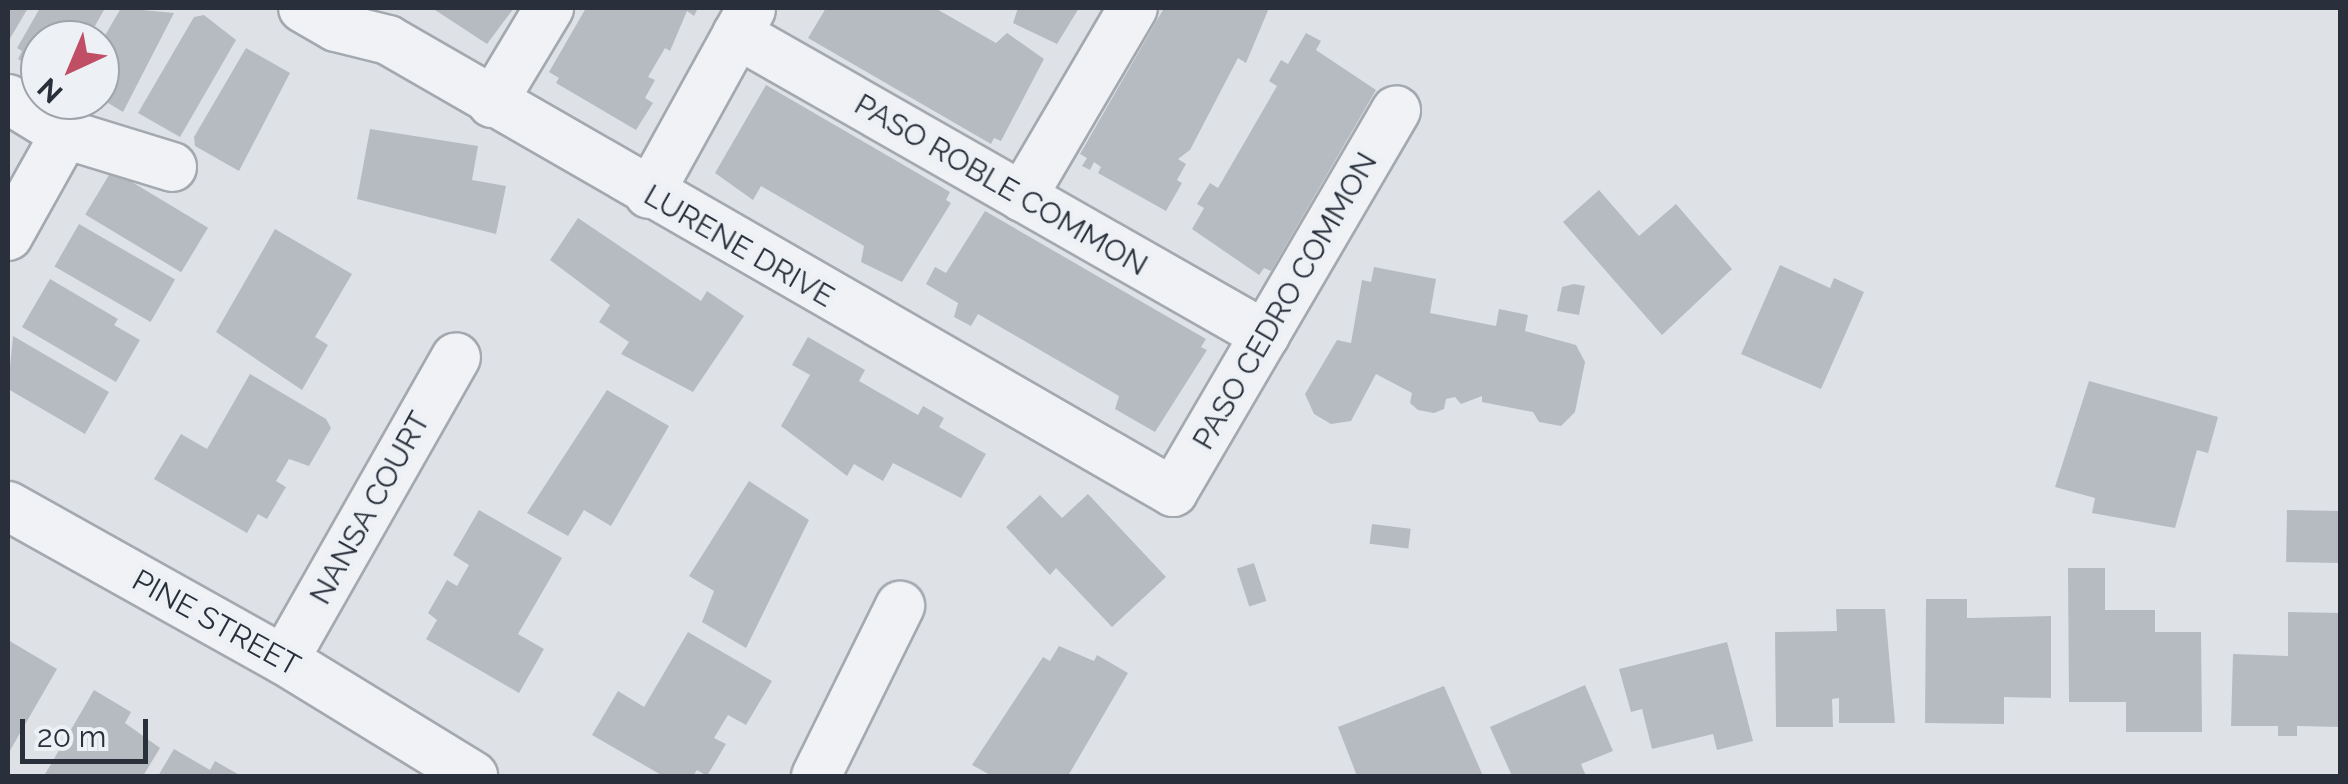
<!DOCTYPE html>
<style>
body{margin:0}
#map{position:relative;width:2348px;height:784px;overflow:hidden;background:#dee2e6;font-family:Raleway,sans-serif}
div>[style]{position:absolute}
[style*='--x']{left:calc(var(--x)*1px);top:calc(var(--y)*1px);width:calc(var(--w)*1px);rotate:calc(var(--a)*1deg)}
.building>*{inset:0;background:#b6bbc2;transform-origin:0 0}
.roads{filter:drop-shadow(2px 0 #a4a9b0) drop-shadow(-2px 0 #a4a9b0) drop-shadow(0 2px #a4a9b0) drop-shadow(0 -2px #a4a9b0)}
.minor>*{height:48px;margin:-24px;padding:0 24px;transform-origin:24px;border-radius:24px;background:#f0f2f5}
span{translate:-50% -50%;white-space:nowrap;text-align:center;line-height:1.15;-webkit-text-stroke:9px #edf0f4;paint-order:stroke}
.street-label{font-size:30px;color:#29303c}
.frame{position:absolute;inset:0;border:10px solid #29303c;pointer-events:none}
.north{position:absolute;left:20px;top:20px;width:100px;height:100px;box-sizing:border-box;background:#edf0f4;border:2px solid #9fa3aa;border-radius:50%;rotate:224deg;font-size:28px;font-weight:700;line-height:40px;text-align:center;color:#29303c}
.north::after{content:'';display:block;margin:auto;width:35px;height:45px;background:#c04e64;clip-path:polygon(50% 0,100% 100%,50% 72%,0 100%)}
.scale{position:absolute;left:20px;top:719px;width:128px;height:45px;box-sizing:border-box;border:5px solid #29303c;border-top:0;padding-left:12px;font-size:30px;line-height:35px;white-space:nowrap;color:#29303c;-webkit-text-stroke:8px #edf0f4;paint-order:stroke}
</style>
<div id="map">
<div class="building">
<div style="clip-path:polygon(8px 8px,28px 8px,8px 42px)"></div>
<div style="clip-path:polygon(40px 8px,104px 10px,87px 40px,40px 40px,40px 72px,18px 59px,22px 51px,17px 48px)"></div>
<div style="clip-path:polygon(121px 8px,174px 13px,123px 112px,100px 98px,100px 44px)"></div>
<div style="clip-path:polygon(432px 8px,514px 8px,487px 44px)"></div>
<div style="clip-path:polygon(586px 8px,698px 8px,694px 16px,687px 11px,670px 51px,665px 48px,648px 77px,655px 80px,645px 98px,653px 103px,636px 130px,556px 83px,559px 78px,549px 72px)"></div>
<div style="clip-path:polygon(826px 8px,935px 8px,996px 43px,1007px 33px,1044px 59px,1001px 141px,994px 138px,991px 144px,808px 38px)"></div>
<div style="clip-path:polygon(1018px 8px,1079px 8px,1057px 44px,1013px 23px)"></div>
<div style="clip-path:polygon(1164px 8px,1269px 8px,1246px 63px,1238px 58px,1190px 150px,1178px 159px,1186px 164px,1177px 180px,1182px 183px,1166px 211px,1098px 173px,1101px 167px,1094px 162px,1090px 170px,1082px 166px,1087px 158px,1080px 154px)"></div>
<div style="clip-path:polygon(204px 15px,236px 40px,180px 137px,138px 113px,194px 17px)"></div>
<div style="clip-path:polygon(1306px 33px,1321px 41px,1316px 50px,1376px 90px,1271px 271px,1264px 268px,1259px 275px,1192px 229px,1204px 208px,1197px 204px,1210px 183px,1218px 188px,1277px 86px,1269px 81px,1281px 60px,1288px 64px)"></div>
<div style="clip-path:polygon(246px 48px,290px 73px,239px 171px,195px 146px,194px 137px)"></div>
<div style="clip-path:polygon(766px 85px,950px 192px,946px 200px,951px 203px,902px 282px,861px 262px,864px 246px,761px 186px,753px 200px,715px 173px)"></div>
<div style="clip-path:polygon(370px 129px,478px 146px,472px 180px,506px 186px,496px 234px,357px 199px)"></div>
<div style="left:112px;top:170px;width:112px;height:52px;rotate:31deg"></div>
<div style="clip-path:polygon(1599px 190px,1639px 236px,1676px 204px,1732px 269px,1662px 335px,1563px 222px)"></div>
<div style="clip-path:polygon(985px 211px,1206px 339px,1201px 347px,1207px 350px,1155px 432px,1115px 409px,1119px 396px,978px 314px,971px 326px,954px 317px,958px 303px,926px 284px,935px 267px,946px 273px)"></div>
<div style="clip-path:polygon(578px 218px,701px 301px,707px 291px,744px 316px,693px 392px,621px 354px,629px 342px,599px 322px,610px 305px,550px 260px)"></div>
<div style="left:79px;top:224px;width:111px;height:49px;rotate:30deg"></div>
<div style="clip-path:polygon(275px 229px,352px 274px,315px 337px,328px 345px,302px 390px,216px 332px)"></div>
<div style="clip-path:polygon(1780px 265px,1830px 288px,1834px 278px,1864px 292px,1821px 389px,1741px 354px)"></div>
<div style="clip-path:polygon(1374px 267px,1436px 279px,1430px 313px,1496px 326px,1499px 309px,1528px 315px,1525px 331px,1576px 345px,1585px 362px,1575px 412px,1561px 426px,1539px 422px,1533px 412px,1482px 402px,1482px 396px,1461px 404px,1455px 397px,1446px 399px,1444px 409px,1434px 413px,1418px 410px,1410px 403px,1412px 393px,1376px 374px,1351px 421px,1331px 424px,1314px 414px,1305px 394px,1337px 340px,1351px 343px,1362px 280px,1371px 282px)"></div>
<div style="clip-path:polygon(50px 279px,118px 319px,114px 325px,140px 340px,116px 382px,22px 327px)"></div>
<div style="clip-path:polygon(1574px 284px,1585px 286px,1579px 315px,1557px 311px,1562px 287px)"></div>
<div style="clip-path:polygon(13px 336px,109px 392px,85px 434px,8px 389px)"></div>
<div style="clip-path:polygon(808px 337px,865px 370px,859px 381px,918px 415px,923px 406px,944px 418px,939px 427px,986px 454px,961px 498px,893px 463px,883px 481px,854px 464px,847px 476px,781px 426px,810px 375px,792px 365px)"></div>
<div style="clip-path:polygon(250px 374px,326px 419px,331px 428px,309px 466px,289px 459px,276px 481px,286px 487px,267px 519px,258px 514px,247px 533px,154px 479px,181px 434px,207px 449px)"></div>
<div style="clip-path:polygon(2089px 381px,2218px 417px,2208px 453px,2197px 450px,2175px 528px,2092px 513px,2095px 498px,2055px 487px)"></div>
<div style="clip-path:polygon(607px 390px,669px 426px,611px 526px,584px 510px,568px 536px,527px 513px)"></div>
<div style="clip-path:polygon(749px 481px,809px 520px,746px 648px,702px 622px,714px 591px,689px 576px)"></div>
<div style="clip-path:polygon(1088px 494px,1166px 577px,1112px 627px,1056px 568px,1050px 575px,1006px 527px,1040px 495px,1062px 518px)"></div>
<div style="clip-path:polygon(479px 510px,562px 558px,518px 634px,544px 649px,519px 693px,426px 639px,437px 620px,428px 613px,447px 580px,457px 586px,469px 565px,453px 555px)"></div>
<div style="left:2287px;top:510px;width:53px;height:52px;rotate:1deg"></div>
<div style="left:1372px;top:524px;width:39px;height:20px;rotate:7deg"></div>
<div style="left:1254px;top:563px;width:40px;height:18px;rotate:72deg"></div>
<div style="clip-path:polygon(2068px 568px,2105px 568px,2105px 610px,2155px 610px,2155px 632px,2201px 632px,2202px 732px,2126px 732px,2126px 702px,2069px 702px)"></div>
<div style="clip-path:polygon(1926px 599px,1967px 599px,1967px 618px,2051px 616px,2051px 698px,2004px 697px,2004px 724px,1925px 723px)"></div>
<div style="clip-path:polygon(1836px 609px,1885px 609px,1895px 723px,1839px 723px,1839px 698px,1832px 699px,1833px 727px,1776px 727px,1775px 632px,1837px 631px)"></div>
<div style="clip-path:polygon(2288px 612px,2340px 613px,2340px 727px,2297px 726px,2297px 736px,2278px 736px,2278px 726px,2231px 726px,2233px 654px,2288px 656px)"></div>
<div style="clip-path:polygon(688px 632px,772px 681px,746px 725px,728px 715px,714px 738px,726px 744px,707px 776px,697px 770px,693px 776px,663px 776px,592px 735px,618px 691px,644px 707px)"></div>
<div style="clip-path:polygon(8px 640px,57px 669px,8px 754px)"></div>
<div style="clip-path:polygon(1727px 642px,1753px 741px,1717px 750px,1713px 734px,1652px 749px,1642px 709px,1631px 712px,1619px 669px)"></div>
<div style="clip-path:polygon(1059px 646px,1094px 661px,1097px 655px,1128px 673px,1068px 776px,992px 776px,972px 765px,1043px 657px,1050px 661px)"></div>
<div style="clip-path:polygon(1585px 685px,1613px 751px,1581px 764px,1586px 776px,1512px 776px,1490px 727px)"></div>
<div style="clip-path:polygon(1444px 686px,1483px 776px,1357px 776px,1338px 727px)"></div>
<div style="clip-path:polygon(94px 690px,131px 712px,125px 723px,160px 748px,143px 776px,44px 776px)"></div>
<div style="clip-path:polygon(174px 749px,210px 770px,215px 761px,241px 776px,158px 776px)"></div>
</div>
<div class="roads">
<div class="minor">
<div style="--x:303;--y:8;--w:38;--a:30"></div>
<div style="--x:336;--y:27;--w:54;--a:14"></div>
<div style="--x:388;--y:40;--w:906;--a:29.93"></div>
<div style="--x:1173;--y:492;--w:442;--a:-59.7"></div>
<div style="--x:737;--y:34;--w:608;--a:29.69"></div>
<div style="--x:8;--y:99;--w:67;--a:31.6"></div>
<div style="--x:65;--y:134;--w:112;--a:17.1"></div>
<div style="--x:492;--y:103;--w:111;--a:-59"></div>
<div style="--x:649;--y:194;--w:211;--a:-61.1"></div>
<div style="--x:1022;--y:197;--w:219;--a:-59.6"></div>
<div style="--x:8;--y:236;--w:117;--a:-60.8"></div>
<div style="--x:8;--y:506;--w:316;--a:29.2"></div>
<div style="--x:284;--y:660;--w:222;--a:31.5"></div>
<div style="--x:284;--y:660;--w:348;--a:-60.4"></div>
<div style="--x:816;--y:776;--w:190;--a:-63.7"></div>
</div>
</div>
<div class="street-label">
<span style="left:1001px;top:185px;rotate:30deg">PASO ROBLE COMMON</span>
<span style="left:739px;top:246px;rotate:30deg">LURENE DRIVE</span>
<span style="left:1285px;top:301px;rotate:-60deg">PASO CEDRO COMMON</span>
<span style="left:370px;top:508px;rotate:-61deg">NANSA COURT</span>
<span style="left:216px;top:623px;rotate:29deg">PINE STREET</span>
</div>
<div class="frame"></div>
<div class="north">N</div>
<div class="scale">20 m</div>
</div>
